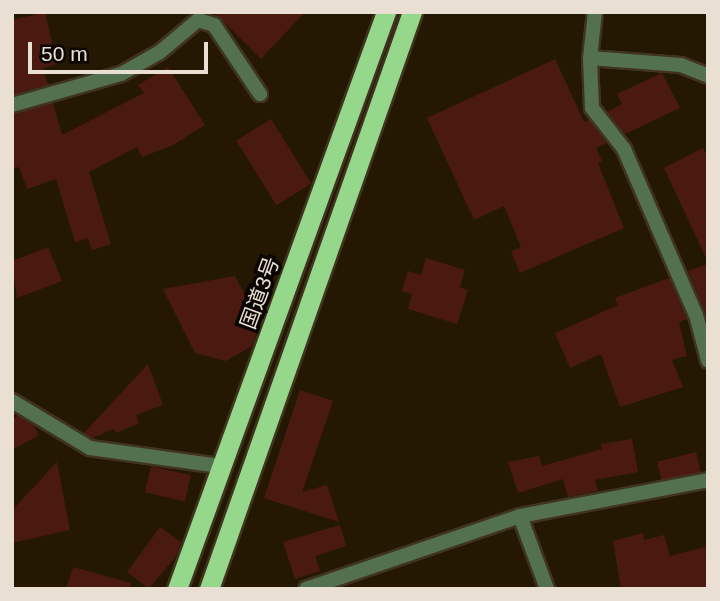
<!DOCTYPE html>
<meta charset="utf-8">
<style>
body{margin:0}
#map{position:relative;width:720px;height:601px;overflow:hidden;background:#251803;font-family:Helvetica,"Noto Sans JP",sans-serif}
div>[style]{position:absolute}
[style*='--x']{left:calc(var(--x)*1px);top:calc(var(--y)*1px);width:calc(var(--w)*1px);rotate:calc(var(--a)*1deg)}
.building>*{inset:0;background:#4a1a10;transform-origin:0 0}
.roads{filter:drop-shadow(2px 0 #403420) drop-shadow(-2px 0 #403420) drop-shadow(0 2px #403420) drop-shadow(0 -2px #403420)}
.minor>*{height:14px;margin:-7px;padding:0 7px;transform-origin:7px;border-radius:7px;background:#53704f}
.trunk>*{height:19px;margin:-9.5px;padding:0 9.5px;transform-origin:9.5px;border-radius:9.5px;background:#95d88b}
span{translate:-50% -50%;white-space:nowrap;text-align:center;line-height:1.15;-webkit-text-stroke:7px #0a0501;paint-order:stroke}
.street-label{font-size:21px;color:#e9e0d3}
.frame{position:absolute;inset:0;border:14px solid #e9e0d3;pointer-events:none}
.scale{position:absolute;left:28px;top:42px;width:180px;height:32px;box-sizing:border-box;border:4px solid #e9e0d3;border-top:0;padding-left:9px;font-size:21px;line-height:24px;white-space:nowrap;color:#e9e0d3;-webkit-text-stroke:5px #0a0501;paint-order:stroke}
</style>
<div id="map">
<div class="building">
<div style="clip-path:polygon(45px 12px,57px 64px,43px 68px,48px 85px,12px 95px,12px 20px)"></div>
<div style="clip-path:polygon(214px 12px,305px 12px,261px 59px)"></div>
<div style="clip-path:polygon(555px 59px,584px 122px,589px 120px,607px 143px,596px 148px,602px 161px,598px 163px,624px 228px,520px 273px,511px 251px,521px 247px,504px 206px,474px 220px,427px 118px)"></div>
<div style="clip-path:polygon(168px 67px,205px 125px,173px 145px,142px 157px,137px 147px,89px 172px,111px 244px,92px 250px,88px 238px,75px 242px,56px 179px,27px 189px,19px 167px,12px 169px,12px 114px,53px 103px,62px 135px,144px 93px,138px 85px)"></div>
<div style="clip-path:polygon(662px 73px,680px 108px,625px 134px,607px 112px,622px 104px,617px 94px)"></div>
<div style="left:271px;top:119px;width:76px;height:41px;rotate:58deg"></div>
<div style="clip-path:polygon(703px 148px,708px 158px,708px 262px,664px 168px)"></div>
<div style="clip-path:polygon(48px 247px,62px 281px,17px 298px,12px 261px)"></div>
<div style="clip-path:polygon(426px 258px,465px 270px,460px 287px,468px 290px,457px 324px,408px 309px,412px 294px,402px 291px,408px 271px,421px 275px)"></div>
<div style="clip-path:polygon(708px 264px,708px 311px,705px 312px,688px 271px)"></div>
<div style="clip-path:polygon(235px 276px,260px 324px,252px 346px,226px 361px,195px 353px,163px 289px)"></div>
<div style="clip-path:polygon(669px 278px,687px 319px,679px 322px,687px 356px,672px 360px,683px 387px,620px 407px,601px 354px,570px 368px,555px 333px,618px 305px,615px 298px)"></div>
<div style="clip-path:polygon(148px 364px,163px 405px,136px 415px,139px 423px,116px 433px,114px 429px,92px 438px,84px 433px)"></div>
<div style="clip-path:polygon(300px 390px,333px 401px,302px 492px,327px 485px,339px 522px,264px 498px)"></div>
<div style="clip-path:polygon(18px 416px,33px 425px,39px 435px,12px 450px,12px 419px)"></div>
<div style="clip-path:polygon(632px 439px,638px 472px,595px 480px,598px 491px,568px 497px,563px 479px,518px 493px,508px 462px,539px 456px,542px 466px,602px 449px,601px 444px)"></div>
<div style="left:696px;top:452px;width:21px;height:40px;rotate:76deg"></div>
<div style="clip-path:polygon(57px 462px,70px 530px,12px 543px,15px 507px)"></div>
<div style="left:151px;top:466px;width:41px;height:27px;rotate:13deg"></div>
<div style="clip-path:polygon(340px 525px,346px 546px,315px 556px,320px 571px,295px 579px,283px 542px)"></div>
<div style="clip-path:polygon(160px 527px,181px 542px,176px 556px,149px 589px,127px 572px)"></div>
<div style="clip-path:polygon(643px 533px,644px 540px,664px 535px,670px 556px,705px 547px,708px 589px,621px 589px,613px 541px)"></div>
<div style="clip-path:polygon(73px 567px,131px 583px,130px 589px,66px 589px)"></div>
</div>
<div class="roads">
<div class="minor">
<div style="--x:595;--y:12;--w:46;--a:96.2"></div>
<div style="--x:590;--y:58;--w:91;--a:4.4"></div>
<div style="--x:681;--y:65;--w:29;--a:22"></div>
<div style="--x:590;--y:58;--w:50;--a:87.7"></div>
<div style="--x:592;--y:108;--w:52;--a:52"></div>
<div style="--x:624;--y:149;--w:181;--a:66.6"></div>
<div style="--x:696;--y:315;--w:47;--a:75.1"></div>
<div style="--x:12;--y:105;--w:113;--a:-15.9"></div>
<div style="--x:121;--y:74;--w:45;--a:-29.4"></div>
<div style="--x:160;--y:52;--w:50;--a:-40.1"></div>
<div style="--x:198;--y:20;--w:17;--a:17"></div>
<div style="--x:214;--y:25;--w:83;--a:56.3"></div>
<div style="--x:12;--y:401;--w:91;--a:31.1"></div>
<div style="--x:90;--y:448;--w:131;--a:7.9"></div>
<div style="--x:520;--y:516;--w:78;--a:69.7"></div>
<div style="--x:306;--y:589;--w:226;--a:-18.8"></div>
<div style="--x:520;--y:516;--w:191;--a:-10.8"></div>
</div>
<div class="trunk">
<div style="--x:177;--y:589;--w:614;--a:-70.09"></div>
<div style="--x:209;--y:589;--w:612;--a:-70.62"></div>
</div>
</div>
<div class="street-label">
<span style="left:260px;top:293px;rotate:-70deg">国道3号</span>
</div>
<div class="frame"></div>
<div class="scale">50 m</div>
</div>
